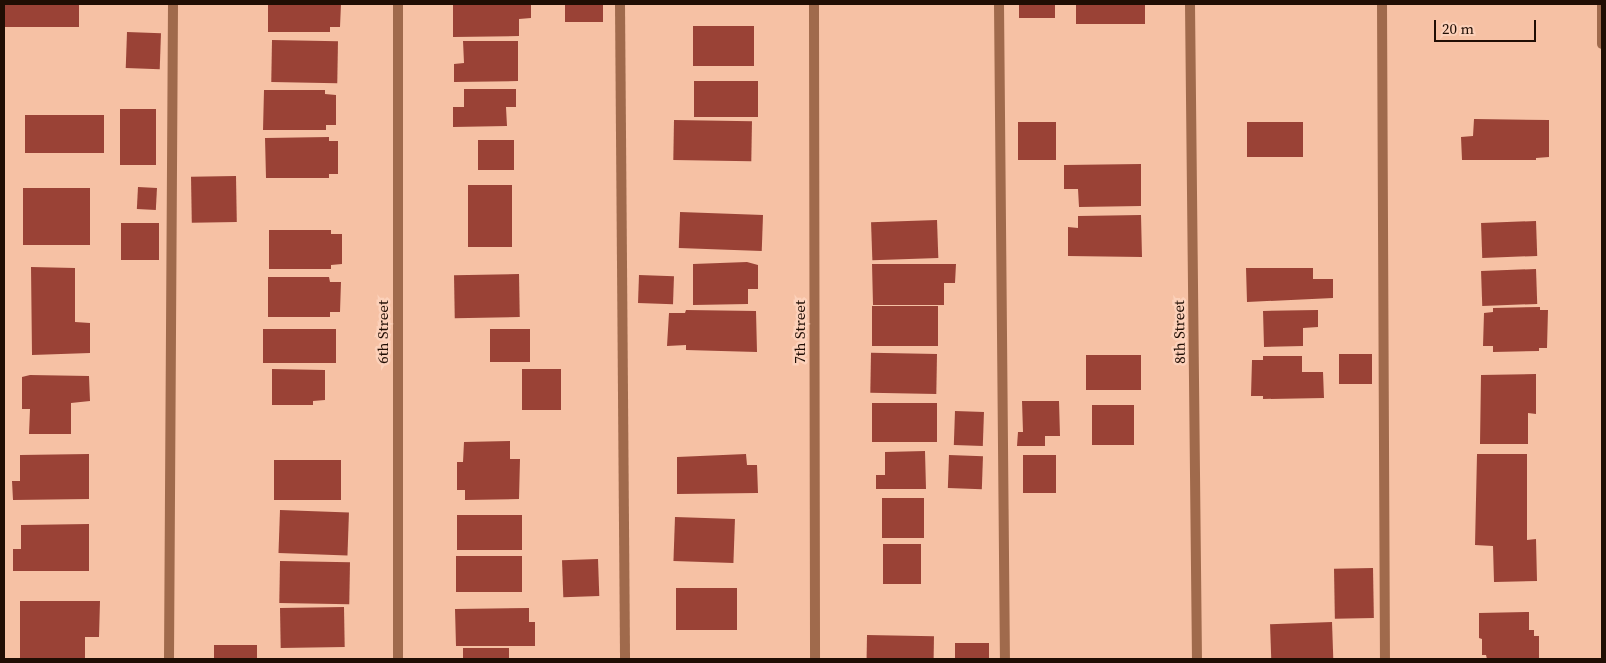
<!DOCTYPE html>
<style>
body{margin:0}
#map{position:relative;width:1606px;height:663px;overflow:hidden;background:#f6c1a4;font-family:"Source Serif 4",serif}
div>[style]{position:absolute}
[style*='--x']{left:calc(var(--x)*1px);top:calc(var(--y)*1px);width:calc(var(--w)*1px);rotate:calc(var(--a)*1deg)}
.building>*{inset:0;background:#9a4236;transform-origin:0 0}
.service>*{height:10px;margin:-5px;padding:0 5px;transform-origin:5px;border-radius:5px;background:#a06a4c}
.minor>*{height:10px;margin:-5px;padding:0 5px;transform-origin:5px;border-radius:5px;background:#a06a4c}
span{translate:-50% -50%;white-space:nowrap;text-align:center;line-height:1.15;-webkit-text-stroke:5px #fcd1ba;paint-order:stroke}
.street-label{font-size:15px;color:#200e04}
.frame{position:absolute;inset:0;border:5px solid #200e04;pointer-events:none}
.scale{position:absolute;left:1434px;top:20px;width:102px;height:22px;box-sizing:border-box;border:2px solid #200e04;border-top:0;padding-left:6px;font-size:15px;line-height:18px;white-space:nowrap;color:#200e04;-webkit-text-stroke:4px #fcd1ba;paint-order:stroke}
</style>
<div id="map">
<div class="building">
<div style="left:4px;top:4px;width:75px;height:23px"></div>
<div style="clip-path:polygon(268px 4px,341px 4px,340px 27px,330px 27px,330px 32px,268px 32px)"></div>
<div style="clip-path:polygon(453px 4px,531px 4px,531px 18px,519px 19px,519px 36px,453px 37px)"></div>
<div style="left:565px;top:4px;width:38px;height:18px"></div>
<div style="left:1019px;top:4px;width:36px;height:14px"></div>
<div style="left:1076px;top:4px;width:69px;height:20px"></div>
<div style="left:693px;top:26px;width:61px;height:40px"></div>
<div style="left:127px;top:32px;width:34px;height:36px;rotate:2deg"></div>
<div style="left:272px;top:40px;width:66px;height:42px;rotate:1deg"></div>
<div style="clip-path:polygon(463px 41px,518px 41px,518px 81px,454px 82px,454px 64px,464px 63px)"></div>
<div style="left:694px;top:81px;width:64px;height:36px"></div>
<div style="clip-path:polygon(464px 89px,516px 89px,516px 107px,506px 107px,507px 126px,453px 127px,453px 107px,464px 107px)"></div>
<div style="clip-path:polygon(264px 90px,325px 90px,325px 94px,336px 95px,336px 125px,326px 125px,326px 130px,263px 130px)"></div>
<div style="left:120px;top:109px;width:36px;height:56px"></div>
<div style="left:104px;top:115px;width:38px;height:79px;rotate:90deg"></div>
<div style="clip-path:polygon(1474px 119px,1549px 120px,1549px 157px,1536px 158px,1536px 160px,1462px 160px,1461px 137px,1473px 136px)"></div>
<div style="left:674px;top:120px;width:78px;height:40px;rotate:1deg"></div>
<div style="left:1056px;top:122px;width:38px;height:38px;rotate:90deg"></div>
<div style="left:1303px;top:122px;width:35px;height:56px;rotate:90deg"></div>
<div style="clip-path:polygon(329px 137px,329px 141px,338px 141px,338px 174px,329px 174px,329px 178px,266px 178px,265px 138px)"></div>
<div style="left:478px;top:140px;width:36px;height:30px"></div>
<div style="clip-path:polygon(1141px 164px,1141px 206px,1079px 207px,1078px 189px,1064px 189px,1064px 165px)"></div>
<div style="left:236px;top:176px;width:46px;height:45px;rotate:89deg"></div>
<div style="left:512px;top:185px;width:62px;height:44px;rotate:90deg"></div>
<div style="left:138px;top:187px;width:19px;height:22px;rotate:3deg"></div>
<div style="left:90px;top:188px;width:57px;height:67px;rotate:90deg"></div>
<div style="left:763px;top:215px;width:36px;height:83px;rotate:92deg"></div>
<div style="clip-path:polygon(1141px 215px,1142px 257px,1068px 256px,1068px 227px,1078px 228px,1078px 216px)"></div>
<div style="left:937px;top:220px;width:38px;height:66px;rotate:88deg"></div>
<div style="left:1536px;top:221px;width:35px;height:55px;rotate:88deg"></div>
<div style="left:121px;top:223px;width:38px;height:37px"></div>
<div style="clip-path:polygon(269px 230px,331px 230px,331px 234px,342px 234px,342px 264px,331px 265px,331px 269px,269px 269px)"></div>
<div style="clip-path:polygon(747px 262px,758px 265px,758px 289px,748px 289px,748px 304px,693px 305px,693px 264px)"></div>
<div style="clip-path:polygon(872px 264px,956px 264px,955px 283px,944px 283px,944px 305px,873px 305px)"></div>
<div style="clip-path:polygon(31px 267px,75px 268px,75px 322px,90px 323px,90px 353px,32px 355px)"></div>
<div style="clip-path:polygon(1246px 268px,1313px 268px,1313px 279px,1333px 279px,1333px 298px,1247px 302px)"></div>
<div style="left:1536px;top:269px;width:35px;height:55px;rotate:88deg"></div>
<div style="left:519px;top:274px;width:43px;height:65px;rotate:89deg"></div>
<div style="left:639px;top:275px;width:35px;height:28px;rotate:2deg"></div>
<div style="clip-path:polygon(268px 277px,329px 277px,330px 282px,341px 282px,340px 312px,330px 312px,330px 317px,268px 317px)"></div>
<div style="left:938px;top:306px;width:40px;height:66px;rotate:90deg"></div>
<div style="clip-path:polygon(1540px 307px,1540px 310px,1548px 310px,1547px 348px,1539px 348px,1539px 351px,1493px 352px,1493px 346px,1483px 346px,1484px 313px,1493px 312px,1493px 308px)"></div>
<div style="clip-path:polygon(686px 310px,756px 311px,757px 352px,686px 350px,686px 345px,667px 346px,669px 313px,685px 313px)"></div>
<div style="clip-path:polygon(1318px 310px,1318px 327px,1303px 328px,1303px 346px,1264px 347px,1263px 311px)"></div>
<div style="left:263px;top:329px;width:73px;height:34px"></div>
<div style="left:490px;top:329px;width:40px;height:33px"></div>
<div style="left:937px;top:354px;width:40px;height:66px;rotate:91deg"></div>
<div style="left:1339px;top:354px;width:33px;height:30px"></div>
<div style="left:1086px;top:355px;width:55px;height:35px"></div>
<div style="clip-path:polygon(1263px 356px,1302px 356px,1302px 372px,1323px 372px,1324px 398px,1263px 399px,1263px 396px,1251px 396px,1252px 360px,1263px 360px)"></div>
<div style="clip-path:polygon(272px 369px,325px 370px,325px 400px,313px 401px,313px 405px,272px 405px)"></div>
<div style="left:522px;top:369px;width:39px;height:41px"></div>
<div style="clip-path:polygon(1536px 374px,1536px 414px,1528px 413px,1528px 444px,1480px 444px,1481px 375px)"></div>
<div style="clip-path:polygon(30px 375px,89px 376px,90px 401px,71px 403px,71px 434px,29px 434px,30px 409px,22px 409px,22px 377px)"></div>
<div style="clip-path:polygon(1022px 401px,1059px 401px,1060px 436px,1045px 436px,1045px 446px,1017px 446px,1018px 432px,1023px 432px)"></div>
<div style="left:937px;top:403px;width:39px;height:65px;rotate:90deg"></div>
<div style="left:1134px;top:405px;width:40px;height:42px;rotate:90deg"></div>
<div style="left:955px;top:411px;width:29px;height:34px;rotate:2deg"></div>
<div style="clip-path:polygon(510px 441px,510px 459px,520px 459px,519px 499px,465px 500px,465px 490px,457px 490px,457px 462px,463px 462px,464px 442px)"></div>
<div style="clip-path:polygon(925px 451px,926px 489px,876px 489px,876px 475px,885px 475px,885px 452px)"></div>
<div style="clip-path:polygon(89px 454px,89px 499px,13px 500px,12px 481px,20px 481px,20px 455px)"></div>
<div style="clip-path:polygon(746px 454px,747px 465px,757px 465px,758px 493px,677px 494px,677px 457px)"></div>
<div style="clip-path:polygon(1477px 454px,1527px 454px,1527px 540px,1536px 539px,1537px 581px,1494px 582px,1493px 546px,1475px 545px)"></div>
<div style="left:949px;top:455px;width:34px;height:33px;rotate:2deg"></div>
<div style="left:1023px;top:455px;width:33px;height:38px"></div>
<div style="left:274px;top:460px;width:67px;height:40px"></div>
<div style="left:882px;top:498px;width:42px;height:40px"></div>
<div style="left:280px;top:510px;width:69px;height:43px;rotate:2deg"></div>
<div style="left:522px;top:515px;width:35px;height:65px;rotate:90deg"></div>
<div style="left:675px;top:517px;width:60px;height:44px;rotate:2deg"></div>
<div style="clip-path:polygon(89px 524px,89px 571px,13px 571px,13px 549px,21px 549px,21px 525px)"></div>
<div style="left:883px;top:544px;width:38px;height:40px"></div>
<div style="left:456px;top:556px;width:66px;height:36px"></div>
<div style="left:598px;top:559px;width:37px;height:36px;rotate:88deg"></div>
<div style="left:280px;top:561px;width:70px;height:42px;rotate:1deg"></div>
<div style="left:1373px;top:568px;width:50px;height:39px;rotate:89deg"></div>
<div style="left:737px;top:588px;width:42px;height:61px;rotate:90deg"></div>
<div style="clip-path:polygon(20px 601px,100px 601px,99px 637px,85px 637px,85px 659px,20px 658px)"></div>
<div style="left:344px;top:607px;width:40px;height:64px;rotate:89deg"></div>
<div style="clip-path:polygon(529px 608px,529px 622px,535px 622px,535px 646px,456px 646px,455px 609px)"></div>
<div style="clip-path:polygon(1529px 612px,1529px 630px,1534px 630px,1534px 636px,1539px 636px,1539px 659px,1487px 659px,1486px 655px,1482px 655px,1482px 639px,1479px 638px,1479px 613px)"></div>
<div style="left:1332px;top:622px;width:37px;height:62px;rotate:88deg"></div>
<div style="left:867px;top:635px;width:67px;height:24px;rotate:1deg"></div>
<div style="left:989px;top:643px;width:16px;height:34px;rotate:90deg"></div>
<div style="left:214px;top:645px;width:43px;height:14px"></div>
<div style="left:463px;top:648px;width:46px;height:11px"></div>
</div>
<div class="service">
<div style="--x:620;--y:4;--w:655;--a:89.56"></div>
<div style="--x:999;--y:4;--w:655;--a:89.48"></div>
<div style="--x:1382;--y:4;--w:655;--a:89.74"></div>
<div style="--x:169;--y:659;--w:655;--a:-89.65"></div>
</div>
<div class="minor">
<div style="--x:398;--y:4;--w:655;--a:90"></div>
<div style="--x:814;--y:4;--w:655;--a:89.91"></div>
<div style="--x:1190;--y:4;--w:655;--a:89.39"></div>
<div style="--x:1602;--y:4;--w:40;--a:90"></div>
</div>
<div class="street-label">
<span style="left:383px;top:332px;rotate:-90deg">6th Street</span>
<span style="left:800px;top:332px;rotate:-90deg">7th Street</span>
<span style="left:1179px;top:332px;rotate:-91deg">8th Street</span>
</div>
<div class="frame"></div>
<div class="scale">20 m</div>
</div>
